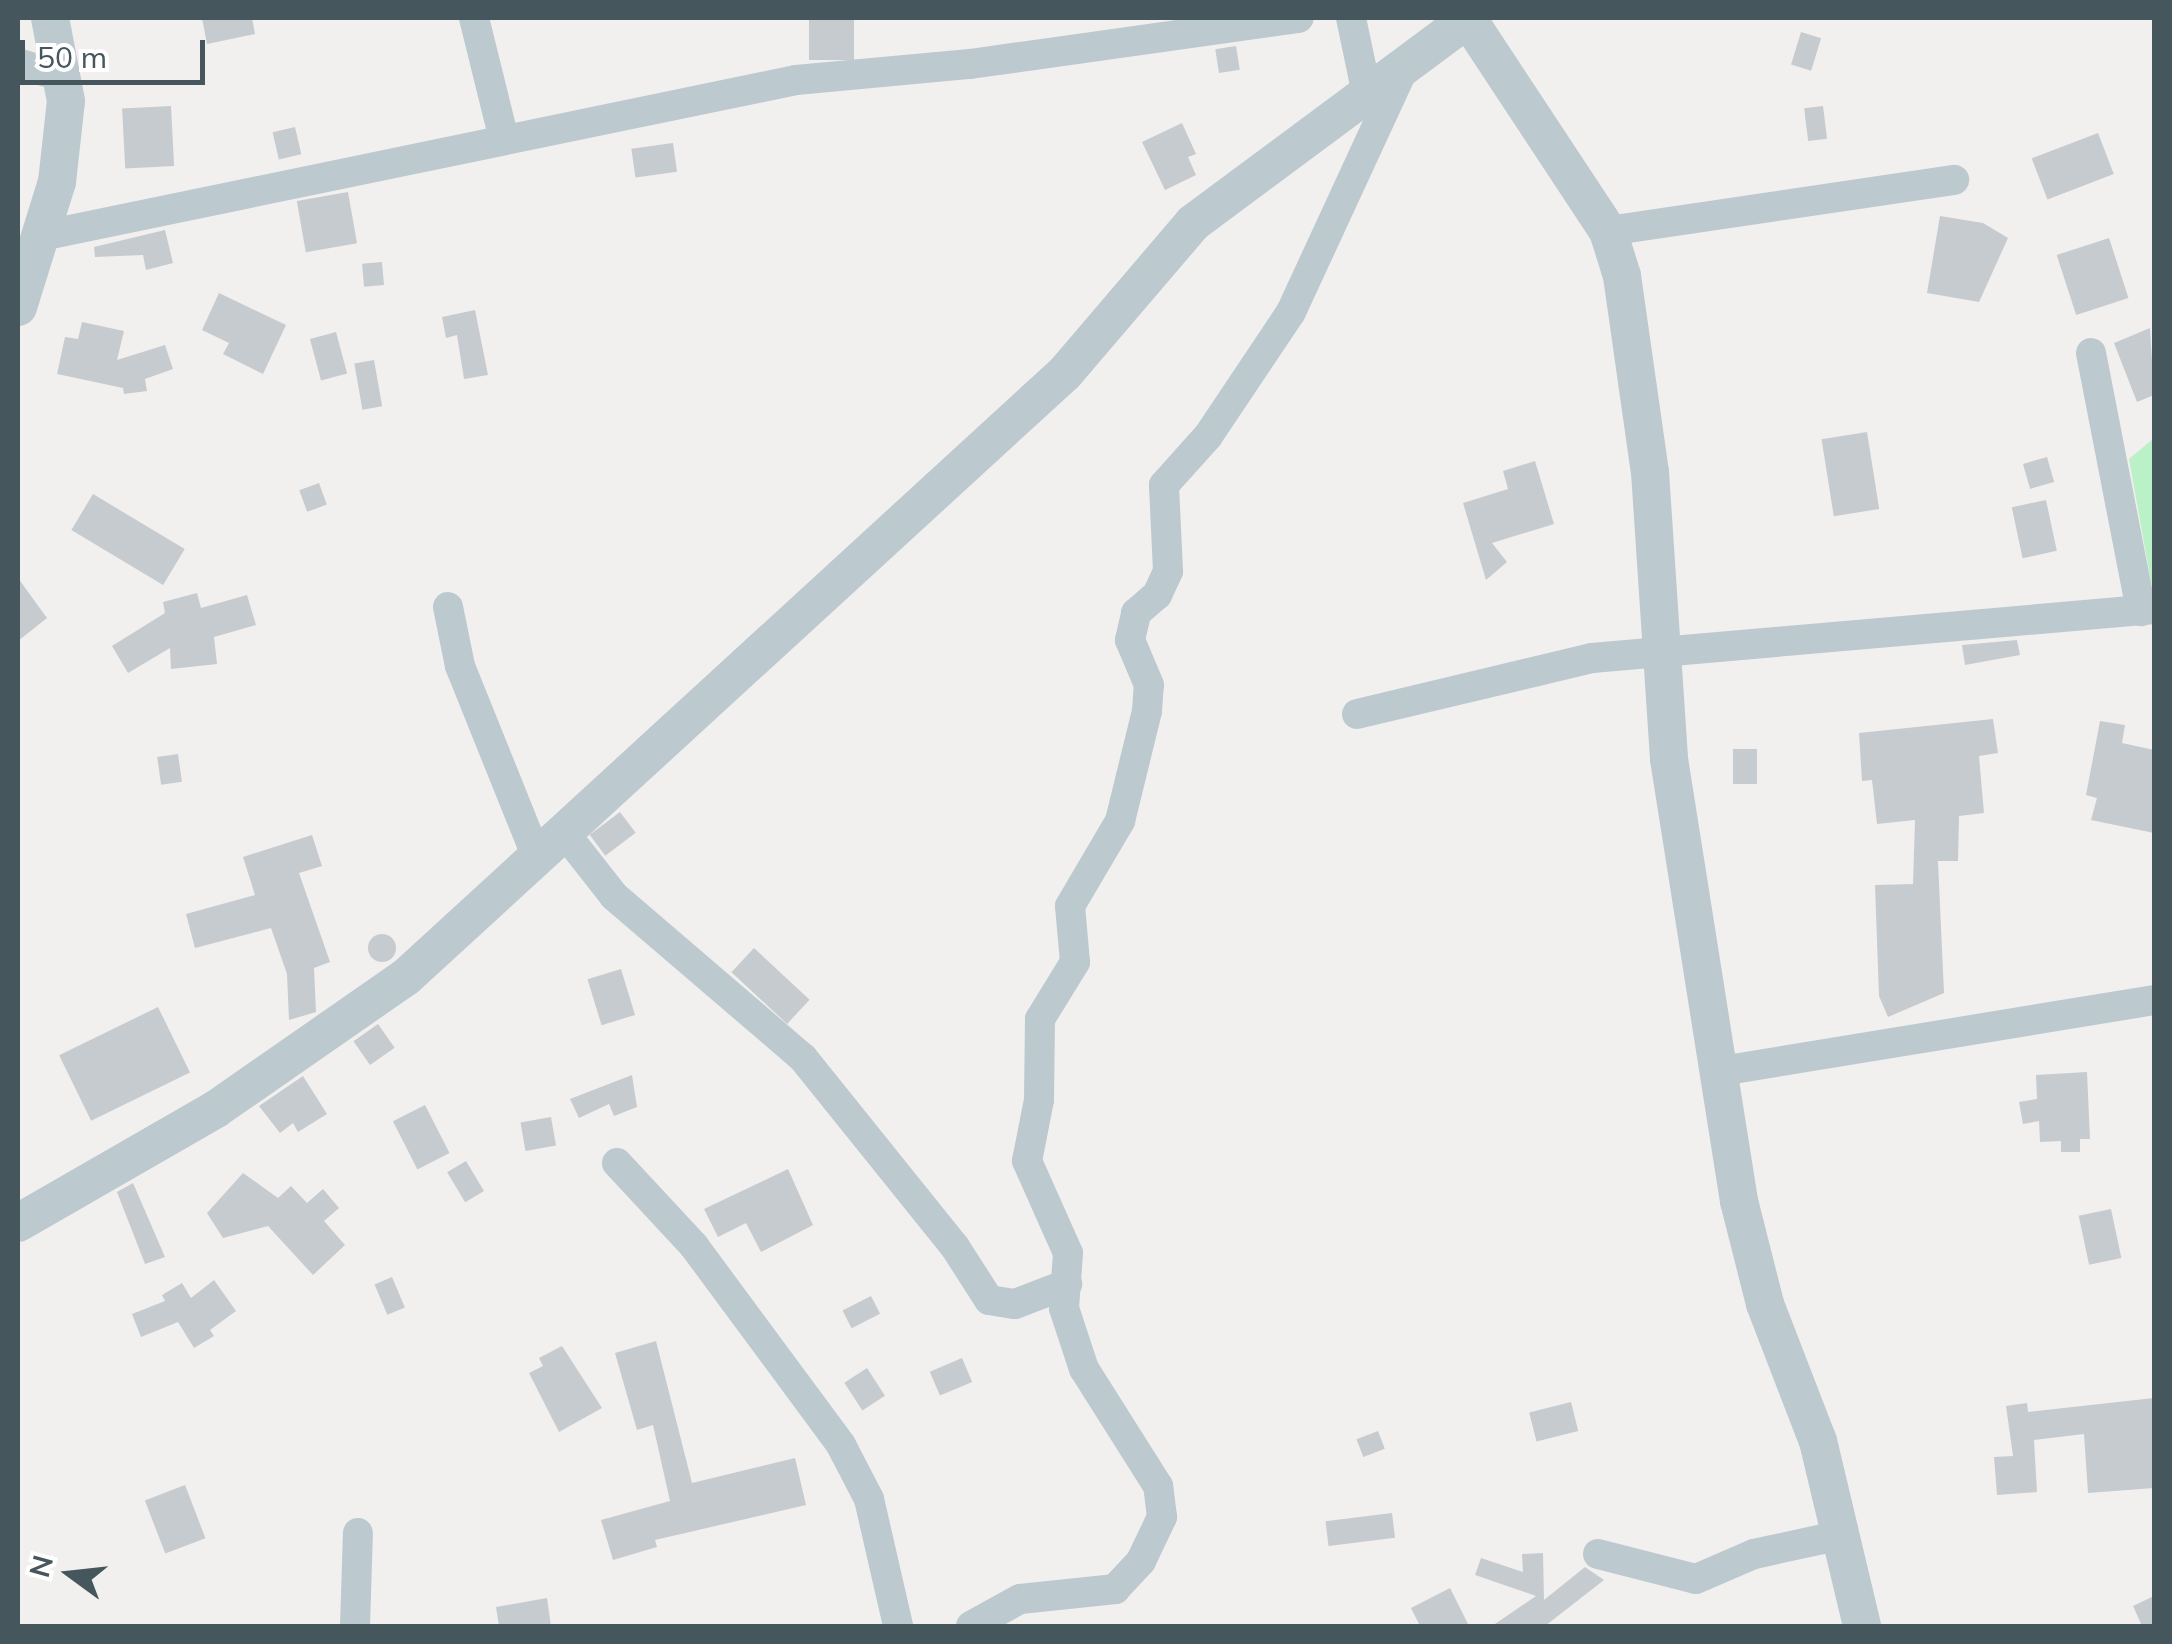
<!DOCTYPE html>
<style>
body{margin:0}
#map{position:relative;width:2172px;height:1644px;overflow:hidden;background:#f2efef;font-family:Mulish,sans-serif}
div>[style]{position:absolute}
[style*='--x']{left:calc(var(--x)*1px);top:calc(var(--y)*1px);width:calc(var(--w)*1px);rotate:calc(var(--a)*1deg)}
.green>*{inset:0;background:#bbf1c7}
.building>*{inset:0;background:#c6cbcf;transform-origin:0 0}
.round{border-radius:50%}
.minor>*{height:30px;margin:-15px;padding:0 15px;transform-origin:15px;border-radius:15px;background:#bcc9cf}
.tertiary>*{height:38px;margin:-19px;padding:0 19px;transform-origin:19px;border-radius:19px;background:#bcc9cf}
span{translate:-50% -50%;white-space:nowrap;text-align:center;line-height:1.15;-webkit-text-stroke:10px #fff;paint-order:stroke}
.frame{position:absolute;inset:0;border:20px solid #46565d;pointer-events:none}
.north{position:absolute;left:20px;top:1524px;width:100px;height:100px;-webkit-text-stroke:8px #fff;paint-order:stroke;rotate:285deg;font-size:28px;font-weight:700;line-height:40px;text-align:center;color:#46565d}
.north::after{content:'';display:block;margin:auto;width:35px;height:45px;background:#46565d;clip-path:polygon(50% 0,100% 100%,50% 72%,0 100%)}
.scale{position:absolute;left:20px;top:40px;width:185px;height:45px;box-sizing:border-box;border:5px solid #46565d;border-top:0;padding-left:12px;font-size:30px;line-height:35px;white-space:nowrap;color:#46565d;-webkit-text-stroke:8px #fff;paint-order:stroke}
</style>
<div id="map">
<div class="green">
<div style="clip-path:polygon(2154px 438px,2154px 598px,2129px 459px)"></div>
</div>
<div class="building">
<div style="clip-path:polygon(202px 18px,252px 18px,255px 34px,207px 44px)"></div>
<div style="left:809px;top:18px;width:45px;height:42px"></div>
<div style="left:1801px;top:32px;width:21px;height:34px;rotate:17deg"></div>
<div style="left:1236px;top:46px;width:24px;height:21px;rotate:81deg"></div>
<div style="left:171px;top:106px;width:60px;height:49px;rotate:87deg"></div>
<div style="left:1823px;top:106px;width:33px;height:19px;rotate:83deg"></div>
<div style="clip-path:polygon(1182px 123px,1196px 154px,1188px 157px,1196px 175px,1165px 190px,1142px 142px)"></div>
<div style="left:295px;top:127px;width:28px;height:23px;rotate:77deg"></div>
<div style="left:2098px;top:133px;width:44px;height:71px;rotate:69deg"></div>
<div style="left:673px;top:143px;width:29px;height:42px;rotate:82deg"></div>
<div style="left:348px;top:192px;width:52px;height:52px;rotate:80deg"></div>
<div style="clip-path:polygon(1940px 216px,1983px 223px,2008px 238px,1979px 302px,1927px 293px)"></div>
<div style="clip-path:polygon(165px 230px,173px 263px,146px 270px,143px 255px,95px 257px,94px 247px)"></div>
<div style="left:2109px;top:238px;width:63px;height:55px;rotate:72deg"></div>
<div style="left:382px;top:262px;width:23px;height:20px;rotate:85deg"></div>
<div style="clip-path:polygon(219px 293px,286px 325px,263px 374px,223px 354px,229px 343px,202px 330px)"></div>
<div style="clip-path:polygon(475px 310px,488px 375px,464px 379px,457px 335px,446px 338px,442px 317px)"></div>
<div style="clip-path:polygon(82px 322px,124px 331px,117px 360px,165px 345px,173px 369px,145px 379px,147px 391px,124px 394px,123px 388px,57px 374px,65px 337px,78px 339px)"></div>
<div style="clip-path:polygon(2150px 328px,2154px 395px,2137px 402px,2114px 343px)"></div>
<div style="left:336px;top:332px;width:43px;height:27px;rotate:75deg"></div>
<div style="left:374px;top:360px;width:47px;height:20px;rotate:80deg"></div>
<div style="left:1867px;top:432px;width:78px;height:46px;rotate:81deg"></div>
<div style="left:2047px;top:457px;width:26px;height:25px;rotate:74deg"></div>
<div style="clip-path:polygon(1535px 461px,1554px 524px,1492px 543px,1507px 562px,1486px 580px,1463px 503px,1508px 489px,1503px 471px)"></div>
<div style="left:319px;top:483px;width:23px;height:21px;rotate:70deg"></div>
<div style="left:93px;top:494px;width:107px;height:42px;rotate:31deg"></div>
<div style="left:2046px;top:500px;width:52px;height:35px;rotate:78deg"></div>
<div style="clip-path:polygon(18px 578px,47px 618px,18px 641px)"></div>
<div style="clip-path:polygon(197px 593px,201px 608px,247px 595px,256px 625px,214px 637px,217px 664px,171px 669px,170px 648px,128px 673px,112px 646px,165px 613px,163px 602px)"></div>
<div style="clip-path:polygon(2017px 640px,2020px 655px,1965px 665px,1962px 645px)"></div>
<div style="clip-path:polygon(1993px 719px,1998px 753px,1979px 756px,1984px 813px,1959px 816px,1958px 861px,1938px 861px,1944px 993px,1888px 1017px,1879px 996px,1875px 885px,1913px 884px,1915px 820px,1877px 824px,1872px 780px,1862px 781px,1859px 733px)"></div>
<div style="clip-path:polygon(2100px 721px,2125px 725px,2122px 743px,2154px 750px,2154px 833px,2091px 820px,2097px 798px,2086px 795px)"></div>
<div style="left:1733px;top:749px;width:24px;height:35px"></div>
<div style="left:178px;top:754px;width:28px;height:21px;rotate:82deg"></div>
<div style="left:620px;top:812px;width:26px;height:38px;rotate:53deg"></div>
<div style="clip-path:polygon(312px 835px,322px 866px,299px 873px,330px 962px,314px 968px,316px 1012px,289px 1020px,287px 974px,271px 928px,195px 948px,186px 914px,255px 895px,243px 857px)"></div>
<div class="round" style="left:368px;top:934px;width:28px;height:28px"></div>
<div style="left:754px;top:948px;width:76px;height:33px;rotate:43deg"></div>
<div style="left:621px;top:969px;width:48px;height:35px;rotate:73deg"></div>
<div style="left:158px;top:1007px;width:73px;height:110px;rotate:64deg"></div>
<div style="left:378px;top:1024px;width:29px;height:30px;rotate:55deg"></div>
<div style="clip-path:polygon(2087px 1072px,2090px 1139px,2080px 1139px,2080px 1152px,2061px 1152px,2061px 1141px,2040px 1142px,2039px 1121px,2023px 1124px,2019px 1102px,2037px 1099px,2036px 1075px)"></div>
<div style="clip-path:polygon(632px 1075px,637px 1107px,614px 1116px,609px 1104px,579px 1118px,570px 1099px)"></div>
<div style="clip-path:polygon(303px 1076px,327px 1114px,298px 1132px,293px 1123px,280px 1133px,259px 1106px)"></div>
<div style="left:425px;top:1105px;width:54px;height:36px;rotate:63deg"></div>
<div style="left:551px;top:1117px;width:29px;height:31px;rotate:80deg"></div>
<div style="left:466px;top:1161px;width:35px;height:22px;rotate:59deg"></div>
<div style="clip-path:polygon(788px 1169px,813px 1225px,761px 1252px,746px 1223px,718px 1237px,704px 1209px)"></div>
<div style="clip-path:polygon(243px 1173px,278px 1198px,291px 1186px,307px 1203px,323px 1189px,339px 1208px,324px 1221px,345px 1245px,313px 1275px,268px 1226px,223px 1238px,207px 1213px)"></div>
<div style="clip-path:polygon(133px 1183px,165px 1257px,145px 1264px,117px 1192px)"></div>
<div style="left:2111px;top:1209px;width:50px;height:33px;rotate:78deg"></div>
<div style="left:392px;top:1277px;width:33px;height:19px;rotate:67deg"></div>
<div style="clip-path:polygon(214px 1280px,236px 1311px,210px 1330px,214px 1336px,194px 1348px,178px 1322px,141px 1337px,132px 1314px,165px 1301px,162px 1295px,182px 1283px,191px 1298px)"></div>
<div style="left:871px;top:1296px;width:20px;height:32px;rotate:63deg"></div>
<div style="clip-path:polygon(656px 1341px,692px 1483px,795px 1458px,806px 1505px,655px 1540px,657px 1547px,613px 1560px,601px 1520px,670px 1501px,653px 1425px,637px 1430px,615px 1353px)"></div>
<div style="clip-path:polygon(562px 1346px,602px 1408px,559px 1432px,529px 1373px,543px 1366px,539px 1358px)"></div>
<div style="left:962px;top:1358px;width:26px;height:35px;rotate:67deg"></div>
<div style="left:867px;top:1368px;width:33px;height:27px;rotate:57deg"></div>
<div style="clip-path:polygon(2154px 1398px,2154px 1488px,2088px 1493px,2084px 1434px,2034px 1440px,2037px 1492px,1997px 1495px,1994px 1457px,2013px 1456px,2006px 1406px,2027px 1403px,2028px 1412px)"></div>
<div style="left:1571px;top:1402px;width:30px;height:43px;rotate:76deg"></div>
<div style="left:1378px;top:1431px;width:19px;height:23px;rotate:69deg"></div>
<div style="left:185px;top:1485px;width:57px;height:43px;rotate:69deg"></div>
<div style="left:1392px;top:1513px;width:25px;height:67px;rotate:83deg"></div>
<div style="clip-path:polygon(1543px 1553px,1544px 1600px,1585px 1567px,1604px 1580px,1545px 1626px,1492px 1626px,1536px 1596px,1475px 1575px,1481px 1558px,1523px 1572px,1522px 1554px)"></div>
<div style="clip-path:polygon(1450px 1588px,1469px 1626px,1420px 1626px,1411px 1608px)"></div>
<div style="clip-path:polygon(2154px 1596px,2154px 1626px,2142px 1626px,2133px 1606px)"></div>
<div style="clip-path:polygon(547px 1598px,551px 1626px,499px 1626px,496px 1607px)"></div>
</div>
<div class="minor">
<div style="--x:474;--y:18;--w:125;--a:76.1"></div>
<div style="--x:1351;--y:18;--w:78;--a:78.1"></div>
<div style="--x:18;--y:63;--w:46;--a:17.7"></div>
<div style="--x:1608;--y:231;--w:350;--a:-8.4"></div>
<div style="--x:41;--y:236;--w:771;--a:-11.67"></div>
<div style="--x:796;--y:80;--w:175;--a:-5.3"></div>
<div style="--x:970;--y:64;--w:332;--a:-8"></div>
<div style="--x:2091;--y:353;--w:263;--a:79"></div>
<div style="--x:448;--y:607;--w:60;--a:78.5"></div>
<div style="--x:460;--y:666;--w:204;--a:68.1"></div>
<div style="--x:1357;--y:714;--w:242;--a:-13.4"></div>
<div style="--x:1592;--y:658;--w:564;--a:-4.98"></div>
<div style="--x:567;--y:836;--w:76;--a:51.9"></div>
<div style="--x:614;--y:896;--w:249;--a:40.6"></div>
<div style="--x:803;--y:1058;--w:243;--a:51.2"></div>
<div style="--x:955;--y:1247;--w:63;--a:57.3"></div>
<div style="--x:989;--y:1300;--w:26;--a:9"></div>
<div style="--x:1015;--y:1304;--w:56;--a:-21"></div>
<div style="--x:1721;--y:1071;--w:439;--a:-9.3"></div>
<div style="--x:617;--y:1163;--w:113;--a:47.1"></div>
<div style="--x:694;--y:1246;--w:247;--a:53.5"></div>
<div style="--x:841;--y:1445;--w:61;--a:62.6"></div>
<div style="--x:869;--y:1499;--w:130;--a:77.1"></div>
<div style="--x:1598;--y:1554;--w:101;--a:14.3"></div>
<div style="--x:1696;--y:1579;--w:63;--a:-23.3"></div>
<div style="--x:1754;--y:1554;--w:89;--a:-12.3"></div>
<div style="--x:355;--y:1626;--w:93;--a:-88.2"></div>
<div style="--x:971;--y:1626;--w:56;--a:-28.9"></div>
<div style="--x:1020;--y:1599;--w:96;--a:-6"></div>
<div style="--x:1115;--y:1589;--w:38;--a:-47"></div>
<div style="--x:1141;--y:1561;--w:49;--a:-64.5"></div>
<div style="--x:1162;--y:1517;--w:31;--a:-97"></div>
<div style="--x:1158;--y:1486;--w:138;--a:-122.3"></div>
<div style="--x:1084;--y:1369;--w:64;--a:-108.2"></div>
<div style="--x:1064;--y:1308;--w:55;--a:-85.8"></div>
<div style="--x:1068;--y:1253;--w:101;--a:-114"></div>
<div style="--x:1027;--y:1161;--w:62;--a:-78.9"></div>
<div style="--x:1039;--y:1100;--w:81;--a:-89.3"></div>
<div style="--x:1040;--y:1019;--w:67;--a:-58.4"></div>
<div style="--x:1075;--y:962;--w:56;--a:-95.1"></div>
<div style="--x:1070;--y:906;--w:99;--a:-59.5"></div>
<div style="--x:1120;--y:821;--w:113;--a:-76.2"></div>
<div style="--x:1147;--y:711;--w:26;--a:-86"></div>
<div style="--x:1149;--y:685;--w:49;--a:-112.9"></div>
<div style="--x:1130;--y:640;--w:28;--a:-77"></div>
<div style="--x:1136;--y:613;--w:28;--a:-41"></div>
<div style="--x:1157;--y:595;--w:26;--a:-65"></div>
<div style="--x:1168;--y:571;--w:86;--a:-92.7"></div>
<div style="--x:1164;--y:485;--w:66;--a:-48.1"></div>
<div style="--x:1208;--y:436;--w:149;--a:-56.2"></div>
<div style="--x:1291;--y:312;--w:264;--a:-65.2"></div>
</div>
<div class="tertiary">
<div style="--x:1468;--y:19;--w:254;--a:56.6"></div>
<div style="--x:1608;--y:231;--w:47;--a:72.7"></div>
<div style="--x:1622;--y:276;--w:198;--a:81.9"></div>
<div style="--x:1650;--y:472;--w:288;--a:86.2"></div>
<div style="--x:1669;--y:759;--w:448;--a:81"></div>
<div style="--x:1739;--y:1201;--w:106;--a:75.8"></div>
<div style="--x:1765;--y:1304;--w:147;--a:68.9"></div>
<div style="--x:1818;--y:1441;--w:190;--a:76.6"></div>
<div style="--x:18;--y:307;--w:131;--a:-72.7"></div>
<div style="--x:57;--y:182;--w:81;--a:-83.7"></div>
<div style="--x:66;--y:101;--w:85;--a:-100.9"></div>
<div style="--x:18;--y:1223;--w:228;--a:-29.9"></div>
<div style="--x:216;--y:1109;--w:231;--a:-34.8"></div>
<div style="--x:406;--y:977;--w:894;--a:-42.51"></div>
<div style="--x:1065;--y:373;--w:197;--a:-49.5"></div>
<div style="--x:1193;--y:223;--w:344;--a:-36.6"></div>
</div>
<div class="frame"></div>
<div class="north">N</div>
<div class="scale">50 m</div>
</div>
